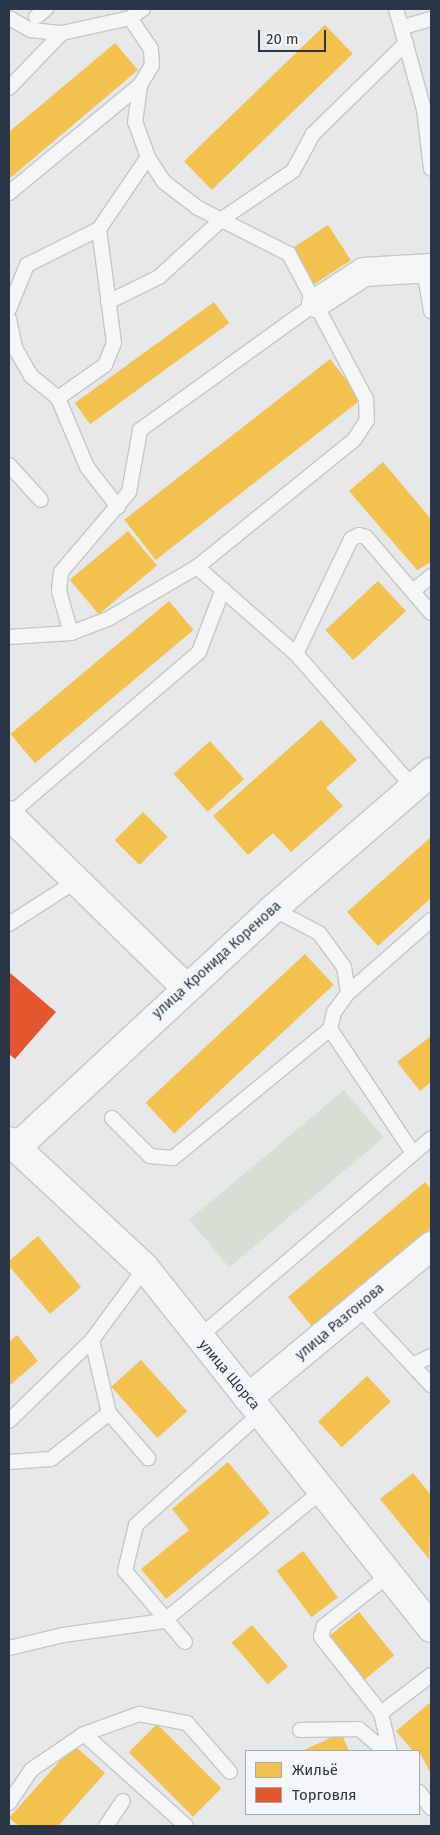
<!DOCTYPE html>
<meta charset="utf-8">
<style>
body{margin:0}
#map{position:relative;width:440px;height:1835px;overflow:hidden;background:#e6e8ea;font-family:"Fira Sans",sans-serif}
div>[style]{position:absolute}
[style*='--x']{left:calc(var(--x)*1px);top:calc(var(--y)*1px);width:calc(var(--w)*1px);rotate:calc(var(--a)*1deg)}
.green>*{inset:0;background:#d7dfd5;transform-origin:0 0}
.homes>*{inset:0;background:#f2c14e;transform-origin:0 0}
.shops>*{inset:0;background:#e4572e}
.roads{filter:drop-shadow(1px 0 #c4c6c8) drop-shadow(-1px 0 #c4c6c8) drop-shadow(0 1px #c4c6c8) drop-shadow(0 -1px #c4c6c8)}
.service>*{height:14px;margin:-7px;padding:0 7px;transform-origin:7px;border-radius:7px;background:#f5f6f7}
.minor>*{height:28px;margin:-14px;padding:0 14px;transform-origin:14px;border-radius:14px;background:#f5f6f7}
.tertiary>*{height:28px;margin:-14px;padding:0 14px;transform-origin:14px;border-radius:14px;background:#f5f6f7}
span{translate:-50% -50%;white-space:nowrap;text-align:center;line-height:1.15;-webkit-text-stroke:5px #f4f6f9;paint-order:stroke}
.street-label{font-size:14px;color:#2a3546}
.frame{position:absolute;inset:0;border:10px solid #2a3546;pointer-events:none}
.legend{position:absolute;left:245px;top:1750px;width:175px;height:65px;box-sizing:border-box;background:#f4f6f9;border:1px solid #a3a9b1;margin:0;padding:6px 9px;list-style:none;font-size:15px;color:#2a3546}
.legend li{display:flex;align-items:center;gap:10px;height:25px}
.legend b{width:25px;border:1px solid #a3a9b1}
.scale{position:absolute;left:258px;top:30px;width:68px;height:22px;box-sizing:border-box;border:2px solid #2a3546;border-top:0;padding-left:6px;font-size:15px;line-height:18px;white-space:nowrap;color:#2a3546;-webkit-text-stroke:4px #f4f6f9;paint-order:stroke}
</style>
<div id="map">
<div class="green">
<div style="left:344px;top:1090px;width:62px;height:202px;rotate:50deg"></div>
</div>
<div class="homes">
<div style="left:325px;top:25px;width:40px;height:196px;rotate:46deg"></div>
<div style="clip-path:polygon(115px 43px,138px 70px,9px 179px,9px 132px)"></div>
<div style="left:328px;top:225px;width:42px;height:44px;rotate:57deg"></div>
<div style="left:214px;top:302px;width:26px;height:172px;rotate:54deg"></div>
<div style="left:330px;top:359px;width:51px;height:261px;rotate:52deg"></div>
<div style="clip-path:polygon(383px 462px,431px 519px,431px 562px,417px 570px,349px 491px)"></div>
<div style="left:128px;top:531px;width:45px;height:76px;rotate:50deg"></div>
<div style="left:378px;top:581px;width:41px;height:72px;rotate:47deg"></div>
<div style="left:169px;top:601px;width:38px;height:207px;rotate:50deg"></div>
<div style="clip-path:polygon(321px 720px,357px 760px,326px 788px,343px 806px,291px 852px,273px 833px,248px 855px,213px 816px)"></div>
<div style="left:210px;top:741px;width:51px;height:49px;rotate:48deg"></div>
<div style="left:143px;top:812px;width:35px;height:40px;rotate:45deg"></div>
<div style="clip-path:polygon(431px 837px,431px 898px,378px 946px,347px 912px)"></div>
<div style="left:305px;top:954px;width:42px;height:218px;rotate:47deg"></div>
<div style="clip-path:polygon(431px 1036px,431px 1082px,420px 1091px,397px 1062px)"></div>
<div style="clip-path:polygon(425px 1182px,431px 1189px,431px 1228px,313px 1328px,288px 1297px)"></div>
<div style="clip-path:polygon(38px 1236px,81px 1287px,50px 1314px,9px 1266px,9px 1261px)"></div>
<div style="clip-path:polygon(17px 1335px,38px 1361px,9px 1386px,9px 1342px)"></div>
<div style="left:141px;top:1360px;width:69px;height:40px;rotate:48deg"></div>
<div style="left:367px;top:1376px;width:35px;height:67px;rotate:47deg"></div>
<div style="clip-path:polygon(228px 1462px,270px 1513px,166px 1599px,141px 1569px,189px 1530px,172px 1509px)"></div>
<div style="clip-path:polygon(413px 1473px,431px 1495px,429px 1559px,380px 1499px)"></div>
<div style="left:303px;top:1551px;width:58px;height:33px;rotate:53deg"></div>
<div style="left:359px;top:1612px;width:56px;height:38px;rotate:51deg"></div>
<div style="left:252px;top:1625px;width:55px;height:27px;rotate:49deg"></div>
<div style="clip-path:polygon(431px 1702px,431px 1774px,419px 1751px,413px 1751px,396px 1731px)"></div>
<div style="left:157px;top:1724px;width:91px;height:40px;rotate:45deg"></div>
<div style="clip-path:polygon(341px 1733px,349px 1751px,302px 1751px)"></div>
<div style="clip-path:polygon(74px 1745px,105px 1773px,58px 1826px,19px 1826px,9px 1818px)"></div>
</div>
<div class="shops">
<div style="clip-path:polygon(9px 972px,56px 1012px,15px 1059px,9px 1054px)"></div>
</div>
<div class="roads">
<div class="service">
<div style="--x:396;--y:9;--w:104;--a:74.4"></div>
<div style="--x:424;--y:109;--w:60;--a:83.3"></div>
<div style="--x:36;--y:17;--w:13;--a:-39"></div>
<div style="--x:9;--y:18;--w:25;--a:29"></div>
<div style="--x:31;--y:30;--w:31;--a:6"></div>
<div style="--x:62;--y:33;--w:70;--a:-12.4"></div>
<div style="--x:130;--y:18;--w:16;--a:-35"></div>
<div style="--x:403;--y:27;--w:29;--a:-16"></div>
<div style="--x:9;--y:88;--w:76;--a:-46.1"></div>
<div style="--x:9;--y:193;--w:170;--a:-39.5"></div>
<div style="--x:424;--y:270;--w:42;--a:80.3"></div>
<div style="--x:108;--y:302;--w:57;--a:-26.1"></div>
<div style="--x:159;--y:277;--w:86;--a:-42.6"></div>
<div style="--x:222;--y:219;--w:86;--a:-34.1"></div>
<div style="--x:293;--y:171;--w:42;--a:-61.6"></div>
<div style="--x:313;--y:134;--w:130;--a:-44.4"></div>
<div style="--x:9;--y:309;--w:48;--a:-67.8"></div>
<div style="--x:27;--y:265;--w:80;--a:-26.6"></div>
<div style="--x:9;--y:319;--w:30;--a:78"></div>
<div style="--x:15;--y:348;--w:32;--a:60"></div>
<div style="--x:31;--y:376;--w:35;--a:39"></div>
<div style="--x:9;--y:465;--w:47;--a:47.6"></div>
<div style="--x:118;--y:507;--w:51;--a:-127.8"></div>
<div style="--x:87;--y:467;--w:75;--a:-112.8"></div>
<div style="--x:58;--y:398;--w:57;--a:-35.1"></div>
<div style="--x:105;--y:365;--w:24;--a:-68"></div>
<div style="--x:114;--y:343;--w:115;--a:-97.5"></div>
<div style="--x:99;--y:229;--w:87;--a:-55.8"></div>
<div style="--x:197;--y:567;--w:132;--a:41.3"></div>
<div style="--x:296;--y:654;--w:177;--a:48.7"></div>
<div style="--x:414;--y:590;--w:22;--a:-39"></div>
<div style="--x:71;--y:633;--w:44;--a:-105.9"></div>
<div style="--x:59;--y:591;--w:19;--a:-84"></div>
<div style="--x:61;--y:572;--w:105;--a:-49.6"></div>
<div style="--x:129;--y:492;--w:63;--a:-79.9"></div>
<div style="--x:140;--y:430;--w:217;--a:-35.8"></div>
<div style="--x:9;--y:637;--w:62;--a:-3.7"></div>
<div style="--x:71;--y:633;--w:40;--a:-21"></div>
<div style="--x:108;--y:619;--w:103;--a:-30.3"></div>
<div style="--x:197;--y:567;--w:202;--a:-39"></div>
<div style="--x:354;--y:440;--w:24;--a:-57"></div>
<div style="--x:367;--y:420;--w:21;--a:-93"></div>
<div style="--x:366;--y:399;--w:164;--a:-118"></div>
<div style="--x:289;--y:254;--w:102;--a:-153.2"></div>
<div style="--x:198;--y:208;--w:43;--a:-142.6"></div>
<div style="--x:164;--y:182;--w:30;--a:-123"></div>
<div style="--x:148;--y:157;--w:37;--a:-110"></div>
<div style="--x:135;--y:122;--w:37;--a:-82"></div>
<div style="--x:140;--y:85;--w:23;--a:-59"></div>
<div style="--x:152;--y:65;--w:16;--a:-94"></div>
<div style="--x:151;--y:49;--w:37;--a:-124"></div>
<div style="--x:296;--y:654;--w:127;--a:-64.4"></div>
<div style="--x:351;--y:539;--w:9;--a:-27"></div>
<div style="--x:359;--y:535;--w:7;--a:16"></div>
<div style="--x:366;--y:537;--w:100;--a:49.5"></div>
<div style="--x:9;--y:815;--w:250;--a:-40.6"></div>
<div style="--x:199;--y:652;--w:67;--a:-69.1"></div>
<div style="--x:273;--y:909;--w:52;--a:27.6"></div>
<div style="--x:319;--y:933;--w:42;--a:53.7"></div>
<div style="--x:344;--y:967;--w:26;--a:81"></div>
<div style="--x:348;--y:993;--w:24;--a:126"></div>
<div style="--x:334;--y:1012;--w:17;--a:103"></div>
<div style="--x:330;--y:1029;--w:149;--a:56.2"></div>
<div style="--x:9;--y:924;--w:80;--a:-32.7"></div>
<div style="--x:348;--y:993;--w:111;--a:-41.3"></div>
<div style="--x:112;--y:1118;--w:54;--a:45"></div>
<div style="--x:150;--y:1156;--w:23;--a:5"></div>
<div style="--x:173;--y:1158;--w:203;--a:-39.4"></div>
<div style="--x:145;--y:1268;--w:89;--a:126.4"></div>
<div style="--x:92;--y:1340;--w:75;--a:76.9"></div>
<div style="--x:109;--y:1413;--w:60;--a:49.1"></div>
<div style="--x:358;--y:1307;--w:107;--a:46.9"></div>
<div style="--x:198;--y:1338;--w:307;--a:-40.6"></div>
<div style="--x:412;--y:1365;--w:21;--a:-25"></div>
<div style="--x:9;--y:1421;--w:116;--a:-44.3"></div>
<div style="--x:9;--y:1462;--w:42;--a:-4.1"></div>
<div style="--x:51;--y:1459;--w:74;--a:-38.4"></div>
<div style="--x:390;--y:1574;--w:84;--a:141.8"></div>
<div style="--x:324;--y:1626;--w:11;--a:105"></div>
<div style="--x:321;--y:1637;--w:97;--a:51.7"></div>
<div style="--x:381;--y:1713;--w:39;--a:77"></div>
<div style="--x:185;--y:1642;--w:93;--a:-130.2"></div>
<div style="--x:125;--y:1571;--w:47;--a:-76.6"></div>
<div style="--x:136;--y:1525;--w:168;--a:-41.9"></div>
<div style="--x:9;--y:1648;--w:56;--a:-13.5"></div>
<div style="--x:63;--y:1635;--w:102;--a:-7.9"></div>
<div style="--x:164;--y:1621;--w:206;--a:-39.5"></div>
<div style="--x:381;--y:1713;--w:63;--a:-37.2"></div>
<div style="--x:300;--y:1730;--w:59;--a:-1"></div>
<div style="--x:359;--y:1729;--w:34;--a:40"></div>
<div style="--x:84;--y:1734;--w:137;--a:42"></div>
<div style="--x:419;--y:1792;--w:20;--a:53"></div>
<div style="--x:9;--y:1803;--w:40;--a:-56"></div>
<div style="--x:31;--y:1770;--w:64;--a:-34.2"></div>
<div style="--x:84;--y:1734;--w:59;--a:-20"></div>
<div style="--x:139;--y:1714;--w:49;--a:10.6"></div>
<div style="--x:187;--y:1723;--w:65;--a:48.7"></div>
<div style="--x:106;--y:1826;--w:30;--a:-56"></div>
</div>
<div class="minor">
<div style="--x:316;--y:303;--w:57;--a:-32.9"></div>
<div style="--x:364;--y:272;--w:67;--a:-3.4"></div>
<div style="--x:9;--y:815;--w:248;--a:44.3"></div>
<div style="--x:17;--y:1147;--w:350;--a:-42.9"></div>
<div style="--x:273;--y:909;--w:209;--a:-40.9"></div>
</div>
<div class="tertiary">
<div style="--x:9;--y:1141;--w:186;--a:43"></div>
<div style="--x:145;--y:1268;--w:460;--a:51.5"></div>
<div style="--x:248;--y:1398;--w:238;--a:-39.7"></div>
</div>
</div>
<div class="street-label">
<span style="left:217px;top:960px;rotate:-42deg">улица Кронида Коренова</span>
<span style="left:340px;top:1322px;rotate:-40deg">улица Разгонова</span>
<span style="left:229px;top:1375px;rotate:50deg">улица Щорса</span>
</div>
<div class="frame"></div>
<ul class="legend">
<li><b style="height:14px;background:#f2c14e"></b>Жильё</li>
<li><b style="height:14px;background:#e4572e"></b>Торговля</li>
</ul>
<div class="scale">20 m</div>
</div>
